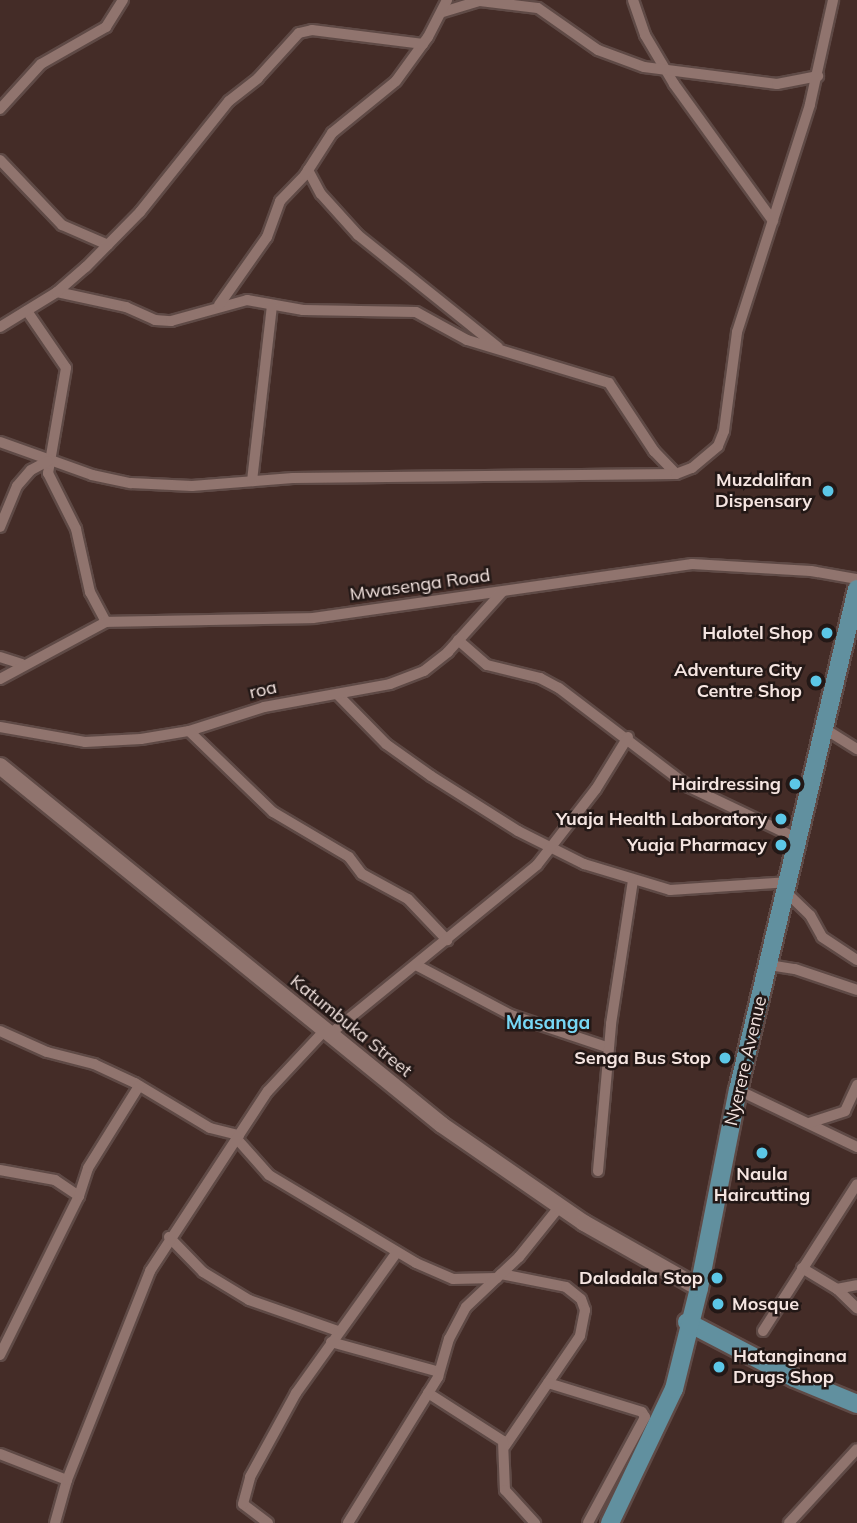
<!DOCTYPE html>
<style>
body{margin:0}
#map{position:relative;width:857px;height:1523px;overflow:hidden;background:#442c27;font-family:Mulish,sans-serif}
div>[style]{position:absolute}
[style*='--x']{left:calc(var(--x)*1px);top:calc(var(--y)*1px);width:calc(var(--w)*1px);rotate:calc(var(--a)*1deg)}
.roads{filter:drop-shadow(2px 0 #5f4a46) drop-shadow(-2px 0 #5f4a46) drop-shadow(0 2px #5f4a46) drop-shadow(0 -2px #5f4a46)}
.minor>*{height:10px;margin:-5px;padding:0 5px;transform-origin:5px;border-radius:5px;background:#90746e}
.secondary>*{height:16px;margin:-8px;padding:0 8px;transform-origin:8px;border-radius:8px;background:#90746e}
.primary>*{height:18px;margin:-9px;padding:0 9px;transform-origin:9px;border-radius:9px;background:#61909f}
.dots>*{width:19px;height:19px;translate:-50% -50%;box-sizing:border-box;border:4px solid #231816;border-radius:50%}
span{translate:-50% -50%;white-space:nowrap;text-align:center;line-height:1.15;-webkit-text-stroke:5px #231816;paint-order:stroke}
.poi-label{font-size:18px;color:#f5e5e1;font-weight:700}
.right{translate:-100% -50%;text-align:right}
.left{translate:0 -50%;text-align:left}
.street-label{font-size:18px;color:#f5e5e1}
.neighbourhood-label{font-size:19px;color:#77d7f5;font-weight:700}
</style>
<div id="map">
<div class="roads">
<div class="minor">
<div style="--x:633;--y:0;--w:37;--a:71"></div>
<div style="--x:645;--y:35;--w:57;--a:59.4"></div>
<div style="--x:674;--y:84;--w:169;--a:54.1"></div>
<div style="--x:443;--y:12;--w:39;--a:-17"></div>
<div style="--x:480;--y:1;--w:58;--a:6.9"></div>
<div style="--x:538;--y:8;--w:73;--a:35"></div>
<div style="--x:598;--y:50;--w:49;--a:20.3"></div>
<div style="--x:644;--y:67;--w:134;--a:7.3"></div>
<div style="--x:777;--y:84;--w:42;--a:-11"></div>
<div style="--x:0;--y:109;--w:61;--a:-47.7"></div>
<div style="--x:41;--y:64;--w:75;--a:-29.6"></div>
<div style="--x:106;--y:27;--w:32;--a:-58"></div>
<div style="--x:0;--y:160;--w:90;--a:46.4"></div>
<div style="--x:62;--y:225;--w:50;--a:23.5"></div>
<div style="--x:308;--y:170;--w:27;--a:62"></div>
<div style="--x:321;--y:194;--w:55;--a:47.9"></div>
<div style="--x:358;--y:235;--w:179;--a:38.7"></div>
<div style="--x:57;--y:292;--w:71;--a:12.3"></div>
<div style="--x:126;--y:307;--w:32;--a:24"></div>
<div style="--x:155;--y:320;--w:16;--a:4"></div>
<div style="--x:171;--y:321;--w:79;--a:-15.4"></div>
<div style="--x:247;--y:300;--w:57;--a:10.1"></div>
<div style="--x:303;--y:310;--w:113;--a:1"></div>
<div style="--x:416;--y:312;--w:58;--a:28.8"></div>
<div style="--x:467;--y:340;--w:148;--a:16.8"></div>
<div style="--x:609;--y:383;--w:82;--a:56.5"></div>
<div style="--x:654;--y:451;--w:32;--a:46"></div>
<div style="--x:219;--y:305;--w:83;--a:-54.8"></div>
<div style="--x:267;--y:237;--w:38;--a:-70"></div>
<div style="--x:280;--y:201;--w:36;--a:-46"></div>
<div style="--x:305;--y:175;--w:50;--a:-57.3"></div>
<div style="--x:332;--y:133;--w:82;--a:-39.1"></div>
<div style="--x:396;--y:81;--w:54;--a:-54"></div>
<div style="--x:428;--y:37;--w:42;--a:-62.8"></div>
<div style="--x:27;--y:311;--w:69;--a:55.6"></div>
<div style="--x:66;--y:368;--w:107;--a:99.7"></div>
<div style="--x:48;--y:473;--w:63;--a:63.4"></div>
<div style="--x:76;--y:529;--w:65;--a:77.5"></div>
<div style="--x:90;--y:592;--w:34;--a:62"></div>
<div style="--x:0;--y:327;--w:67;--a:-31.6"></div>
<div style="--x:57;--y:292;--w:38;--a:-41"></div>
<div style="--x:86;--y:267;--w:77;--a:-45.5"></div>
<div style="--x:140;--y:212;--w:142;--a:-51.3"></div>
<div style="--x:229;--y:101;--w:37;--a:-38"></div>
<div style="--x:258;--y:78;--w:61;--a:-47.7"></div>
<div style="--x:299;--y:33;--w:13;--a:-13"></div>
<div style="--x:312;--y:30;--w:112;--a:7.2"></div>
<div style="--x:0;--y:442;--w:98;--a:19.7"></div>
<div style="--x:92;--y:475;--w:40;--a:12"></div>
<div style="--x:131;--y:483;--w:61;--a:2.8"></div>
<div style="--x:192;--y:486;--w:101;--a:-4.5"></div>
<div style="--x:293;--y:478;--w:383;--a:-0.6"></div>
<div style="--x:676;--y:474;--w:17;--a:-21"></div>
<div style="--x:692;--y:468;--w:34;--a:-40"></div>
<div style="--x:718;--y:446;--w:16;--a:-68"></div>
<div style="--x:724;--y:431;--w:100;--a:-82.5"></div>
<div style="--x:737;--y:332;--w:239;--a:-72.2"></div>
<div style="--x:810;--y:104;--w:107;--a:-77.5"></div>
<div style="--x:252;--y:481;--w:177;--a:-83.5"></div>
<div style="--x:0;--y:527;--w:44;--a:-67.5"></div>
<div style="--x:17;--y:486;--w:21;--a:-49"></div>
<div style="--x:31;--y:470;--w:19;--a:-28"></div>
<div style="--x:458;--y:640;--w:38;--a:41"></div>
<div style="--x:487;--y:665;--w:55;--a:13.8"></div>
<div style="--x:540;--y:678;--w:21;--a:28"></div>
<div style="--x:559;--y:688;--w:163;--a:37.3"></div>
<div style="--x:689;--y:787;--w:123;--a:25.5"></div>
<div style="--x:0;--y:657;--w:23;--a:18"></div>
<div style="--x:0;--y:679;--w:120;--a:-28.3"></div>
<div style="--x:106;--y:622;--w:207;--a:-1.1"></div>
<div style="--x:313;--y:618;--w:383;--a:-8.1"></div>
<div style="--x:692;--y:564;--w:119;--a:3.4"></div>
<div style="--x:811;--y:571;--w:47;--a:9.9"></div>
<div style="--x:338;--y:695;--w:69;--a:45.6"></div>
<div style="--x:386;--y:744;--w:55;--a:35.4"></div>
<div style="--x:431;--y:776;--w:103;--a:32.3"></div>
<div style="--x:518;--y:831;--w:74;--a:26.6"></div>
<div style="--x:584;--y:864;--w:90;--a:16.8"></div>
<div style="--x:670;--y:890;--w:120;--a:-3.8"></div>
<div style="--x:0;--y:727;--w:86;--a:10"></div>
<div style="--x:85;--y:742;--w:56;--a:-3.1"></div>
<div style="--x:141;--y:739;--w:49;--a:-9.5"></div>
<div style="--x:189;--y:731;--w:79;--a:-17.7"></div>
<div style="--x:264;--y:707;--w:128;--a:-10.3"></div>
<div style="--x:390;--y:684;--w:36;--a:-21"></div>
<div style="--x:424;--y:671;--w:31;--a:-38"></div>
<div style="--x:448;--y:652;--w:81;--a:-48"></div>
<div style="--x:825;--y:729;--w:38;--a:32"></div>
<div style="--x:189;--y:731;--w:117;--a:44"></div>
<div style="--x:273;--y:812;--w:88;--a:30.6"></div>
<div style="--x:349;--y:857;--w:21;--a:53"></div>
<div style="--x:362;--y:874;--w:52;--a:28.5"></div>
<div style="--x:408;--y:899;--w:57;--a:46.4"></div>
<div style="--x:787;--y:893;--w:32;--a:44"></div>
<div style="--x:810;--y:915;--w:25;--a:61"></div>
<div style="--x:822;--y:937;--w:42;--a:33.3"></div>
<div style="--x:416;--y:965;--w:107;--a:27.8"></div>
<div style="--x:511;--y:1015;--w:103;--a:18.6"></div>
<div style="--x:769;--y:965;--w:26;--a:9"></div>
<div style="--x:795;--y:969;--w:65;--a:18.7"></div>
<div style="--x:0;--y:1031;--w:51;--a:24.1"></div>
<div style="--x:47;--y:1052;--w:49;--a:14.3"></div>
<div style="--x:94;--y:1064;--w:45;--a:24.9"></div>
<div style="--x:135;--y:1083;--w:87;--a:31"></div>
<div style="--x:210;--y:1128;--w:30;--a:14"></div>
<div style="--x:330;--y:1034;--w:267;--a:-39.2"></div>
<div style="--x:537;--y:865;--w:96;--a:-52.2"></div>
<div style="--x:596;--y:789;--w:61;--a:-58.4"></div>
<div style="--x:738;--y:1090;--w:132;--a:25.6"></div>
<div style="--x:809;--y:1123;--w:38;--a:-18"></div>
<div style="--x:845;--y:1111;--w:29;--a:-65"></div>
<div style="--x:237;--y:1139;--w:48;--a:48.4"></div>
<div style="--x:269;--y:1175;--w:171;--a:30.9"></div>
<div style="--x:416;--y:1263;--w:40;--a:23.4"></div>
<div style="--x:453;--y:1279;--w:44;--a:-1.3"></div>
<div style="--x:0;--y:1170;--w:56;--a:10.3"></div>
<div style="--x:55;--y:1180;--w:29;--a:34"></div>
<div style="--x:598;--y:1171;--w:148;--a:-84.9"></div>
<div style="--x:611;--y:1024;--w:146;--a:-81.3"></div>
<div style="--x:169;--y:1237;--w:49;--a:45.8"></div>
<div style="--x:203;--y:1272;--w:54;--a:31.3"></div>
<div style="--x:249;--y:1300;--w:94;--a:19.2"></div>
<div style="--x:802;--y:1268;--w:41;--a:31"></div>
<div style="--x:837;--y:1289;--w:28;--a:44"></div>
<div style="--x:501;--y:1274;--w:66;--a:11.3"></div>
<div style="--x:566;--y:1287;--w:19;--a:39"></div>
<div style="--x:581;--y:1299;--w:12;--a:70"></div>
<div style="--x:585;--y:1310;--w:26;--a:101"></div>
<div style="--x:580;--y:1336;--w:133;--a:124.3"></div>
<div style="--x:837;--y:1289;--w:20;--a:-11"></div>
<div style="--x:763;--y:1331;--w:174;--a:-57.4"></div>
<div style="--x:331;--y:1342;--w:112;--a:15.5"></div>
<div style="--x:0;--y:1355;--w:178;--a:-63.6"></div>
<div style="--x:79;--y:1196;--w:29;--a:-72"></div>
<div style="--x:88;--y:1168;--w:97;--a:-58.1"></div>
<div style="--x:548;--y:1383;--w:98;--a:17.1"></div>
<div style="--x:642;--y:1412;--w:6;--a:59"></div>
<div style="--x:645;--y:1417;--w:120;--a:118.3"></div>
<div style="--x:428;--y:1393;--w:89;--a:32.6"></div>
<div style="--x:503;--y:1441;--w:49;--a:87.7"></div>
<div style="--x:505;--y:1490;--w:45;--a:47.7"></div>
<div style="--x:0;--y:1454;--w:72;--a:21.2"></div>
<div style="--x:55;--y:1523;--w:45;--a:-74.4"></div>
<div style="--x:67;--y:1480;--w:225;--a:-68.3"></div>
<div style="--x:150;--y:1271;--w:215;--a:-56.8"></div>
<div style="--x:268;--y:1091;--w:85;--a:-46.9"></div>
<div style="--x:268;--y:1523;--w:31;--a:-143"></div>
<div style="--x:243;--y:1504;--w:28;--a:-75"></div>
<div style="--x:250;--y:1477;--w:96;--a:-61.3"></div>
<div style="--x:296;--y:1393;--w:173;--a:-54.4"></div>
<div style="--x:348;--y:1523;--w:172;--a:-58.3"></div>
<div style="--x:438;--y:1377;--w:40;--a:-74"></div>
<div style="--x:449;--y:1339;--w:36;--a:-62"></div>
<div style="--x:466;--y:1307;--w:73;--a:-43.3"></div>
<div style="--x:519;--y:1257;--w:65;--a:-51.2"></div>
<div style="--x:789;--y:1523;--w:100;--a:-47.4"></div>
</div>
<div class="secondary">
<div style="--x:0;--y:766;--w:569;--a:39.08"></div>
<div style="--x:442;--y:1125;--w:173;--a:34.6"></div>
<div style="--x:584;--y:1223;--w:132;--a:29.5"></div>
</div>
<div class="primary">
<div style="--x:687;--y:1322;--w:121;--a:27.6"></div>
<div style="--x:794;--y:1378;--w:68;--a:22.4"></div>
<div style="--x:610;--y:1523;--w:148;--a:-64.5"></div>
<div style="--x:674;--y:1389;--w:104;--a:-76.1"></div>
<div style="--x:699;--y:1288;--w:202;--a:-78.9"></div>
<div style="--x:738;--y:1090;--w:515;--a:-76.64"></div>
</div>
</div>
<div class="dots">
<div style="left:828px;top:491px;background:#5cc7e7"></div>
<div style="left:827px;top:633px;background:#5cc7e7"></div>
<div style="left:816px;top:681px;background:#5cc7e7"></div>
<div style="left:795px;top:784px;background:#5cc7e7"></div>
<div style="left:781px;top:819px;background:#5cc7e7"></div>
<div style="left:781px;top:845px;background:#5cc7e7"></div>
<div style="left:725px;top:1058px;background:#5cc7e7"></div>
<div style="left:762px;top:1153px;background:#5cc7e7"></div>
<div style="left:717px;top:1278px;background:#5cc7e7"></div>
<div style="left:718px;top:1304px;background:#5cc7e7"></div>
<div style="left:719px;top:1367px;background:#5cc7e7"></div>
</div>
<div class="poi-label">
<span class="right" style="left:812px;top:491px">Muzdalifan<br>Dispensary</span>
<span class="right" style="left:813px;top:633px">Halotel Shop</span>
<span class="right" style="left:802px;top:681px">Adventure City<br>Centre Shop</span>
<span class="right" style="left:781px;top:784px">Hairdressing</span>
<span class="right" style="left:767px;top:819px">Yuaja Health Laboratory</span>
<span class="right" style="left:767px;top:845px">Yuaja Pharmacy</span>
<span class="right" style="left:711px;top:1058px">Senga Bus Stop</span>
<span style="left:762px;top:1185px">Naula<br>Haircutting</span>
<span class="right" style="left:703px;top:1278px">Daladala Stop</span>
<span class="left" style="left:732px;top:1304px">Mosque</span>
<span class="left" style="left:733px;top:1367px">Hatanginana<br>Drugs Shop</span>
</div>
<div class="street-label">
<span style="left:420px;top:585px;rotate:-8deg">Mwasenga Road</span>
<span style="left:263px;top:690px;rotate:-13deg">roa</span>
<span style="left:351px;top:1026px;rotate:39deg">Katumbuka Street</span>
<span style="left:746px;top:1061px;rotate:-77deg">Nyerere Avenue</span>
</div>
<div class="neighbourhood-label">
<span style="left:548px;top:1023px">Masanga</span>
</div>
</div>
